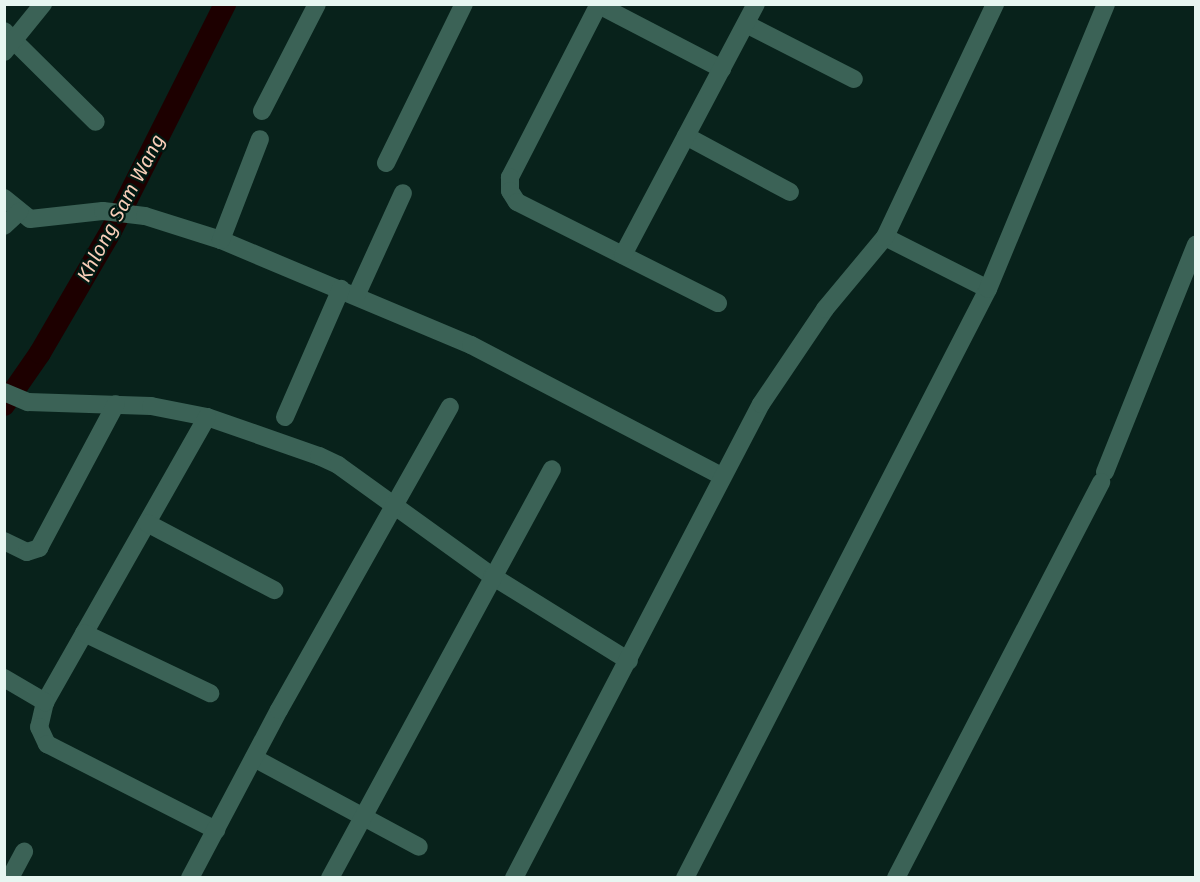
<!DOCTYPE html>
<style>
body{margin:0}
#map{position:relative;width:1200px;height:882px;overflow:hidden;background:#08221b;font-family:"Fira Sans",sans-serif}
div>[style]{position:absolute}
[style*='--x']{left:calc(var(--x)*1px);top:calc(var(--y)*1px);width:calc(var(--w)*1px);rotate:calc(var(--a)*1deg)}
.canal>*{height:22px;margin:-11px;padding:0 11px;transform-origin:11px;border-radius:11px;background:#1d0000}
.minor>*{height:18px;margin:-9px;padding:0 9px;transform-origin:9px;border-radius:9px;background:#3b6256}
span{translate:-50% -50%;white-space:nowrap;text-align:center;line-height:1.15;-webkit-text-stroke:4.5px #011812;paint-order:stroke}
.water-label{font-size:20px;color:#f7cdb8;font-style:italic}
.frame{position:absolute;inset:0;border:6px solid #e7f6f1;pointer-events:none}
</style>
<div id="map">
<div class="canal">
<div style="--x:4;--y:405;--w:63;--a:-55.3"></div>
<div style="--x:40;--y:353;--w:141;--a:-59.8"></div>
<div style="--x:111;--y:231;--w:254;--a:-63.3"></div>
</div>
<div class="minor">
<div style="--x:597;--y:4;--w:141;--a:27.5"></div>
<div style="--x:599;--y:4;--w:195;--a:117.2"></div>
<div style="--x:510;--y:177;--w:14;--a:90"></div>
<div style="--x:510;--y:191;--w:13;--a:58"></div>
<div style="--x:517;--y:202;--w:225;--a:26.7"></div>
<div style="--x:746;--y:24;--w:121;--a:27"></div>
<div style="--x:4;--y:31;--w:129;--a:44.7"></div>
<div style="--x:4;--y:52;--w:62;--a:-50.9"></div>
<div style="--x:262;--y:111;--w:120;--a:-62.8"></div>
<div style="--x:686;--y:136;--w:118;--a:28.3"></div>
<div style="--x:386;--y:163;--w:177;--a:-63.9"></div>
<div style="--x:4;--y:198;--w:33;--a:39"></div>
<div style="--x:30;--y:219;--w:73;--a:-6.3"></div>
<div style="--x:103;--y:211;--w:42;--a:6.8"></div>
<div style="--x:145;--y:216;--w:80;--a:17.5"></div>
<div style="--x:221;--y:240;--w:271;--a:22.8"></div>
<div style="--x:471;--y:345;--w:283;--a:27.6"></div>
<div style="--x:4;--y:226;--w:21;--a:-43"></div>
<div style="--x:885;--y:237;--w:115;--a:26.8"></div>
<div style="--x:221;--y:240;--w:108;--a:-68.9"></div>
<div style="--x:623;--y:255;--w:284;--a:-62.1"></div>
<div style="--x:356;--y:296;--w:113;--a:-65.5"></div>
<div style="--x:4;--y:392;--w:26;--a:23"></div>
<div style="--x:28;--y:402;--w:123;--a:1.9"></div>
<div style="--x:151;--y:406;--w:57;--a:11.1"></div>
<div style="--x:207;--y:417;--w:119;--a:19.2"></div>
<div style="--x:319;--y:456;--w:21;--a:25"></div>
<div style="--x:338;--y:465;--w:190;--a:35.8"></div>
<div style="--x:492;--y:576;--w:161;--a:31.8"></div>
<div style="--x:207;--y:417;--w:328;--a:119.6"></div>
<div style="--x:45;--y:702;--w:26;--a:103"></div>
<div style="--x:39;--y:727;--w:19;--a:65"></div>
<div style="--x:47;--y:744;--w:190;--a:27"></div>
<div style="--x:285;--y:417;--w:140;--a:-66.4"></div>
<div style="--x:1105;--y:472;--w:245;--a:-68.2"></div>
<div style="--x:147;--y:523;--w:144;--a:27.8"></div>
<div style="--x:4;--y:541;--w:25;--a:26"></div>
<div style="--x:27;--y:552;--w:13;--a:-18"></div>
<div style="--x:39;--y:548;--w:163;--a:-61.9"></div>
<div style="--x:84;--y:633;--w:140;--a:25.5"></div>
<div style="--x:4;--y:678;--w:48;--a:30.3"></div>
<div style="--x:254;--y:758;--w:187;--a:28.3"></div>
<div style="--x:10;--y:878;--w:30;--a:-62"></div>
<div style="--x:190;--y:878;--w:190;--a:-62.1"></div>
<div style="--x:279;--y:710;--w:348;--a:-60.6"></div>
<div style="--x:330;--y:878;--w:465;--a:-61.5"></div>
<div style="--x:514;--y:878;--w:534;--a:-62.48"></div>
<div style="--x:761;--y:404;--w:115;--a:-56"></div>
<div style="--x:825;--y:309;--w:94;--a:-50.2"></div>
<div style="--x:885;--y:237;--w:258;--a:-64.7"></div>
<div style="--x:685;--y:878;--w:662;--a:-62.78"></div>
<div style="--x:988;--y:289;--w:308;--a:-67.5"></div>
<div style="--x:896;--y:878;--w:446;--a:-62.6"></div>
</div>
<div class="water-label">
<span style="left:121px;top:208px;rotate:-62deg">Khlong Sam Wang</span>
</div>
<div class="frame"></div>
</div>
